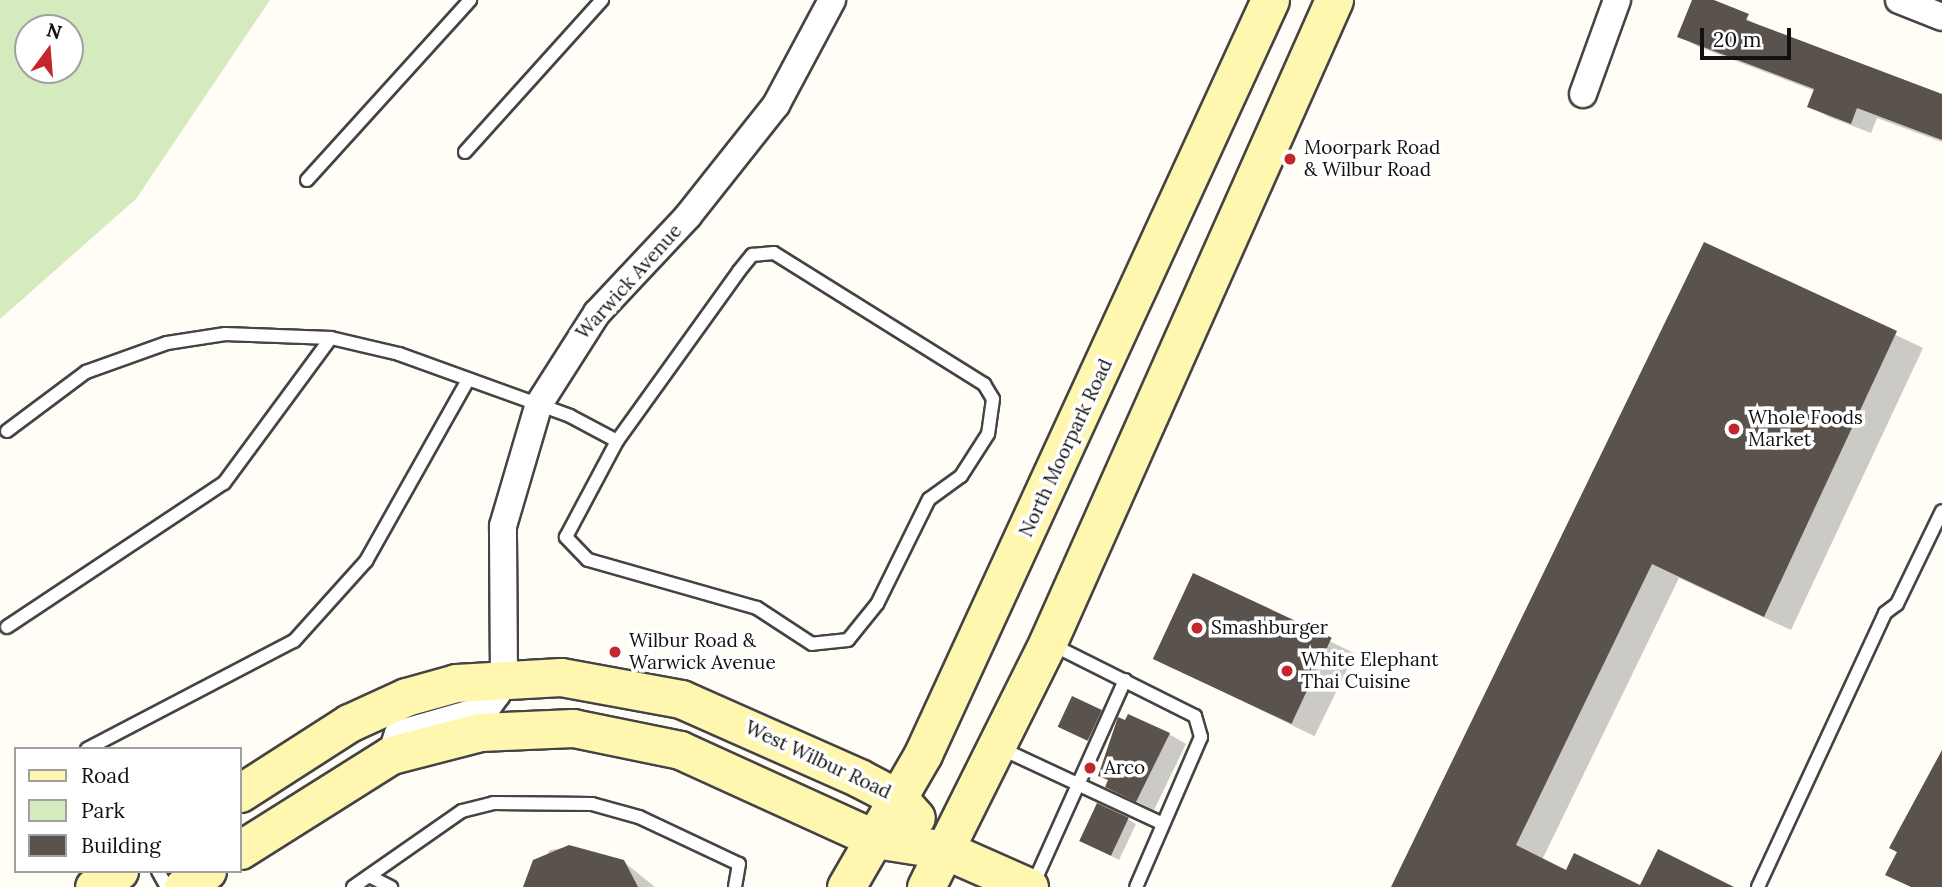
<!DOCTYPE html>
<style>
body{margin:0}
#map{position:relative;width:1942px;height:887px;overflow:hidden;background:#fffdf5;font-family:Lora,serif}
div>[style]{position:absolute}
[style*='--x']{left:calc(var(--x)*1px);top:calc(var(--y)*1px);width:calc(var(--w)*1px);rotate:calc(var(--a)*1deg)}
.green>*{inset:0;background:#d5ebbd}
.shadow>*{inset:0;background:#0003;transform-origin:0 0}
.building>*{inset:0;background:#5a524d;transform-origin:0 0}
.roads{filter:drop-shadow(2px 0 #444) drop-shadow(-2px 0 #444) drop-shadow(0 2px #444) drop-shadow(0 -2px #444)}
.lane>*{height:12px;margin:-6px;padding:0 6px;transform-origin:6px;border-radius:6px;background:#fff}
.street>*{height:26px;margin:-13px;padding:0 13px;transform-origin:13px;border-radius:13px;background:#fff}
.secondary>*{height:37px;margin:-18.5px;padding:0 18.5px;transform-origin:18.5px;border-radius:18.5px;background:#fff6b0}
.dots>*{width:19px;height:19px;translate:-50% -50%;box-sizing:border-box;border:4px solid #fff;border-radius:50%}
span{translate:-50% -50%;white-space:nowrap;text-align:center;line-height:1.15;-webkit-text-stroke:7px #fff;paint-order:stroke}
.poi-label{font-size:19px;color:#111}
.left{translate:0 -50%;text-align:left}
.street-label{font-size:19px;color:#111}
.legend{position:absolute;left:14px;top:747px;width:228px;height:126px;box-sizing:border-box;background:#fff;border:2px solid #a0a0a0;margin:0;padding:9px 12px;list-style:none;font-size:21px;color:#111}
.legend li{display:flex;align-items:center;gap:14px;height:35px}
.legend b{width:35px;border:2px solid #a0a0a0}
.north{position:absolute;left:14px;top:14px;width:70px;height:70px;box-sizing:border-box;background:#fff;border:2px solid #a0a0a0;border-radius:50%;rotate:16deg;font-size:19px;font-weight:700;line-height:28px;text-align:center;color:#111}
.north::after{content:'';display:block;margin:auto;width:24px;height:32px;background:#c4262e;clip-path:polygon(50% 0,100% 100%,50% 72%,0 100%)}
.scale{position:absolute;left:1700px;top:28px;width:91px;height:32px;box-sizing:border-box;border:4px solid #111;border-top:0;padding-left:9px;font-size:21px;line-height:24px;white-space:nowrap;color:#111;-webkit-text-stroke:5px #fff;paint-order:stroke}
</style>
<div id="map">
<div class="green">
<div style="clip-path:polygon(evenodd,0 0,270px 0,136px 199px,0 319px,0 0,28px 28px,70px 28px,70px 70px,28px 70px,28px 28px)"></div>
</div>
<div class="shadow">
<div style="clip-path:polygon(1694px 0,1709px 0,1766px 29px,1942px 95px,1942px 142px,1877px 118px,1871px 133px,1829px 117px,1810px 106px,1815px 91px,1699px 47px,1679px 36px)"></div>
<div style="clip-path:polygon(1705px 244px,1923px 348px,1791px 630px,1679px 578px,1542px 860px,1567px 872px,1641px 887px,1729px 887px,1393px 887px)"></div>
<div style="left:1194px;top:575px;width:179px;height:92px;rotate:26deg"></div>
<div style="clip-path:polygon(1101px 711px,1109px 716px,1097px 744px,1068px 731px)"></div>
<div style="clip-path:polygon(1169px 734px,1186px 744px,1154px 810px,1107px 787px)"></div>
<div style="clip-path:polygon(1128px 819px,1136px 824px,1119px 860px,1090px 845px)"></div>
<div style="clip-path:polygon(569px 847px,624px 862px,655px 887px,524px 887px,550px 850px)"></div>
</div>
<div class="building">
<div style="clip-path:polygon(1692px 0,1714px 0,1749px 14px,1746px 20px,1942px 94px,1942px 140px,1857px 108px,1851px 124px,1807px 107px,1814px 89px,1677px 37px)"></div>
<div style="clip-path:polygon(1704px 242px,1897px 331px,1764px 617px,1652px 564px,1516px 845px,1566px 870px,1574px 853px,1640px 885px,1658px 849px,1734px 887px,1391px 887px)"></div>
<div style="left:1193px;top:573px;width:153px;height:95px;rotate:25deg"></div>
<div style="left:1072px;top:696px;width:33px;height:34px;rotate:25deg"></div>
<div style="clip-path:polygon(1128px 714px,1170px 733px,1136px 802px,1105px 787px,1108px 780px,1098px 776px,1118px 717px,1125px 720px)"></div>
<div style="clip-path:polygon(1942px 750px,1942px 887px,1911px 887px,1885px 875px,1897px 852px,1889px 848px)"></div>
<div style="left:1097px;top:803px;width:35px;height:42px;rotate:25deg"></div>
<div style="clip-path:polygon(569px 845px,624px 860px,638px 887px,523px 887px,533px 860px)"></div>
</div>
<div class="roads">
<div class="lane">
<div style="--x:465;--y:152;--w:205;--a:-48"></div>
<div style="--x:307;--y:180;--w:243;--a:-47.8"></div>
<div style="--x:774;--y:253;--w:248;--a:32"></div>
<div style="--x:984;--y:384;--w:17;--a:59"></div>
<div style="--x:993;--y:399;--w:35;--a:98"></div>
<div style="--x:988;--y:434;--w:50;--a:122.7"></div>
<div style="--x:961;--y:476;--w:39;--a:144"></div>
<div style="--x:929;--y:499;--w:117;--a:116.3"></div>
<div style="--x:877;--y:604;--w:46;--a:128.9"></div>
<div style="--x:848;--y:640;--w:36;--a:174"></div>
<div style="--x:812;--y:644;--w:66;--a:-146.8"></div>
<div style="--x:757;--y:608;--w:176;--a:-164.1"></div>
<div style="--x:588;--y:560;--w:32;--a:-134"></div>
<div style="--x:566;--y:537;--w:109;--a:-62"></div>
<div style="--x:617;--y:441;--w:209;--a:-54.3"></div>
<div style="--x:739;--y:271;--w:21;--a:-51"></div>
<div style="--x:752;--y:255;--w:22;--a:-5"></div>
<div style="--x:7;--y:431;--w:99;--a:-36.8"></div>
<div style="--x:86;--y:372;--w:86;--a:-19.7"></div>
<div style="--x:167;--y:343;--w:59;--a:-8.8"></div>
<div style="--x:225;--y:334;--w:106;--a:2.2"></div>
<div style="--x:331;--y:338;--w:70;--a:13.2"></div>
<div style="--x:399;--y:354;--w:182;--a:19.9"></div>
<div style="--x:570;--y:416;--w:53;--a:28"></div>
<div style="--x:7;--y:627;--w:260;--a:-33.6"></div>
<div style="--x:224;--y:483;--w:180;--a:-53.6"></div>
<div style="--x:1051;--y:644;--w:161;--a:26.6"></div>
<div style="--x:1195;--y:716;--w:22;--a:74"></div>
<div style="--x:1201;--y:737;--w:163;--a:113.4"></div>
<div style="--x:998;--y:747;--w:182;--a:25"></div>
<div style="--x:87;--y:749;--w:233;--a:-27.6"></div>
<div style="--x:294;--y:641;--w:108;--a:-48"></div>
<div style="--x:366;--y:561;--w:208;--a:-60.6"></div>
<div style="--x:158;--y:871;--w:18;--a:61"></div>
<div style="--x:369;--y:876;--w:25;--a:27"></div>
<div style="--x:353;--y:887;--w:133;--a:-34.9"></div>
<div style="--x:462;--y:811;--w:32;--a:-14"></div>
<div style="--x:493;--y:803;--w:99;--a:0.6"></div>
<div style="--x:592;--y:804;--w:49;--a:15.5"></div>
<div style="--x:639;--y:817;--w:110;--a:25.2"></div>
<div style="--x:739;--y:864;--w:23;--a:100"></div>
<div style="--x:1032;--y:887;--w:227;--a:-65.8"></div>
<div style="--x:1758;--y:887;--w:302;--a:-65.1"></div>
<div style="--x:1885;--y:613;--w:15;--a:-37"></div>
<div style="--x:1897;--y:604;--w:103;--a:-64.2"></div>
</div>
<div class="street">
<div style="--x:1899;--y:0;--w:46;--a:21.6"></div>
<div style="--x:1583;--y:94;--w:100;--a:-70.1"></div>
<div style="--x:391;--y:755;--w:22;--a:-72"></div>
<div style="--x:398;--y:734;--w:91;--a:-15.9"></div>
<div style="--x:486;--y:709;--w:19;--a:-54"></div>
<div style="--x:497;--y:694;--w:17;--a:-66"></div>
<div style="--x:504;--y:678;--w:152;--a:-90.4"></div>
<div style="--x:503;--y:526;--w:127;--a:-73.6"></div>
<div style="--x:539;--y:404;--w:108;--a:-57.5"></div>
<div style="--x:597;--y:313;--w:133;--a:-46.8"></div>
<div style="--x:688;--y:216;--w:142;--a:-51.6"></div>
<div style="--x:776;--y:105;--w:119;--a:-61.9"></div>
</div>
<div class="secondary">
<div style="--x:240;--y:793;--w:130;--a:-32.7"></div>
<div style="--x:349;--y:723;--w:63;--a:-24.5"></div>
<div style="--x:406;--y:697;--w:52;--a:-15.6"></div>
<div style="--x:456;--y:683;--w:105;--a:-3.3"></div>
<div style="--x:561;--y:677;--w:122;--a:10.4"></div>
<div style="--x:681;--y:699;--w:195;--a:23.9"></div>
<div style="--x:859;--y:778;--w:45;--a:27.7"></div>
<div style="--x:899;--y:799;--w:25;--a:48"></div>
<div style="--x:240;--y:850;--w:178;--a:-32.2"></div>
<div style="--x:391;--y:755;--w:92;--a:-14.5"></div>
<div style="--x:480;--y:732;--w:93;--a:-2.5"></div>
<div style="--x:573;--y:728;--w:109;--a:11.6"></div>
<div style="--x:680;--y:750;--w:214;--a:24.5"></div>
<div style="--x:875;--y:839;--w:71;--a:8.9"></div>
<div style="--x:945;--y:850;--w:92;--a:23.8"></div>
<div style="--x:94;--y:887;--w:30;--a:-33"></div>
<div style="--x:183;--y:887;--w:29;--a:-34"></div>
<div style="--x:846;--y:887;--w:154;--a:-59.9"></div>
<div style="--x:923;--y:754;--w:830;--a:-65.29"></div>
<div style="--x:926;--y:887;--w:274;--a:-63.5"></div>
<div style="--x:1048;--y:642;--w:703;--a:-65.99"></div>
</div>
</div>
<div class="dots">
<div style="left:1290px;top:159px;background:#c4262e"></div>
<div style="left:1734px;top:429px;background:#c4262e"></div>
<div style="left:1197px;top:628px;background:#c4262e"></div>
<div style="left:615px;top:652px;background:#c4262e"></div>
<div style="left:1287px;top:671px;background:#c4262e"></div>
<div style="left:1090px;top:768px;background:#c4262e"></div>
</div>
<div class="poi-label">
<span class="left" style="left:1304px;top:159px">Moorpark Road<br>&amp; Wilbur Road</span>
<span class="left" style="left:1748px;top:429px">Whole Foods<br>Market</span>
<span class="left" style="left:1211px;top:628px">Smashburger</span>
<span class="left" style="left:629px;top:652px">Wilbur Road &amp;<br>Warwick Avenue</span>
<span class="left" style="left:1301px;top:671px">White Elephant<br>Thai Cuisine</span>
<span class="left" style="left:1104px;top:768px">Arco</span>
</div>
<div class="street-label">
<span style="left:629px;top:282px;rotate:-48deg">Warwick Avenue</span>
<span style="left:1066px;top:448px;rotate:-65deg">North Moorpark Road</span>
<span style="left:818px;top:760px;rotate:25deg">West Wilbur Road</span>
</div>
<ul class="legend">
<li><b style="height:9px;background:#fff6b0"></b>Road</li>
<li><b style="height:19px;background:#d5ebbd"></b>Park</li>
<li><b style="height:19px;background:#5a524d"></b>Building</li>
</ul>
<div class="north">N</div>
<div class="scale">20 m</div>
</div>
